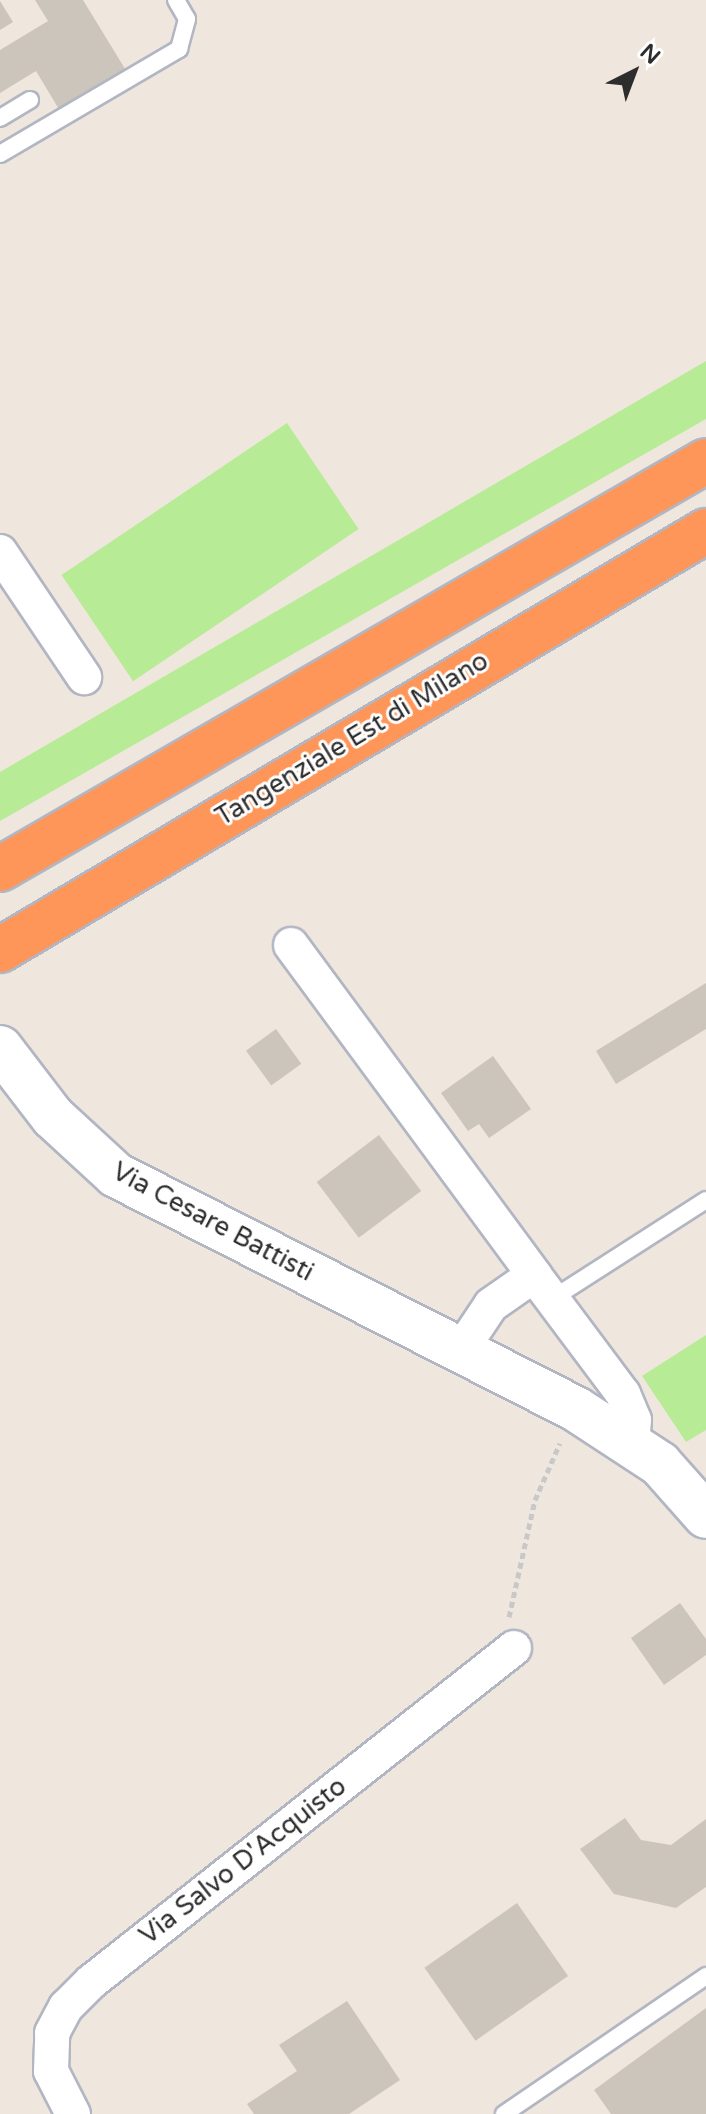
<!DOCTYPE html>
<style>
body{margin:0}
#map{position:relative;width:706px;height:2114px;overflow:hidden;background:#efe7de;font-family:"Varela Round",sans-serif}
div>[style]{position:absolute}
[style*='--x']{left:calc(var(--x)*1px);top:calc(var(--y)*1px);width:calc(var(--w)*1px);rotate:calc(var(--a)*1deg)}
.green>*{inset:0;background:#b8eb95;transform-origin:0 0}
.building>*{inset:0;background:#cbc5bc;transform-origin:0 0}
.path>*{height:5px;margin-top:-2.5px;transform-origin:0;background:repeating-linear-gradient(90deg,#c8c8c8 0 6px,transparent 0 10px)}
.roads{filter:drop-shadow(2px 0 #b2b6c2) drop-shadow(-2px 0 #b2b6c2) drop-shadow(0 2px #b2b6c2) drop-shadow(0 -2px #b2b6c2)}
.lane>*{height:16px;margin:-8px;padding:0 8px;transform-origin:8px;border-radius:8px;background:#fff}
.street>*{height:34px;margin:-17px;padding:0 17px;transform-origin:17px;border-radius:17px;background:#fff}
.secondary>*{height:44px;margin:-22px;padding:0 22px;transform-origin:22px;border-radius:22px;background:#fff}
.highway>*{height:44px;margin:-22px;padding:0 22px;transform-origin:22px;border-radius:22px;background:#ff9659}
span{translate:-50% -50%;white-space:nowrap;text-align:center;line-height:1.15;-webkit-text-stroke:6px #fff;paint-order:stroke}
.street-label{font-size:26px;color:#2d2d2d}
.north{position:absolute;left:594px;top:32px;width:80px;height:80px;-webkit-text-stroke:6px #fff;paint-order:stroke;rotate:42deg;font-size:22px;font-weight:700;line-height:32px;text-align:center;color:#2d2d2d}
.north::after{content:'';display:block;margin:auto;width:28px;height:36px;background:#2d2d2d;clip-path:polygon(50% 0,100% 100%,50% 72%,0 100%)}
</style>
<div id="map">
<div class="green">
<div style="clip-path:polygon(706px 361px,706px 419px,0 821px,0 772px)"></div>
<div style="left:287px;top:423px;width:128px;height:272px;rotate:56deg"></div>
<div style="clip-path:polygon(706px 1335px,706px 1430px,686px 1442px,642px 1376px)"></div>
</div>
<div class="building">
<div style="clip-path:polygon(35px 0,83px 0,130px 77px,63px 116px,36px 71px,0 93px,0 50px,48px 21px)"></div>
<div style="clip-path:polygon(0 1px,13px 22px,0 30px)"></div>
<div style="clip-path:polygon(706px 983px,706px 1029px,616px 1084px,596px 1051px)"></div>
<div style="left:276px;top:1029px;width:43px;height:37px;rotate:54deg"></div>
<div style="clip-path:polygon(493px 1056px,531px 1109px,489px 1138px,479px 1124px,468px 1131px,441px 1093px)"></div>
<div style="left:379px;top:1135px;width:70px;height:78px;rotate:53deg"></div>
<div style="clip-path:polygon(680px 1603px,706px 1639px,706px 1655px,664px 1685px,631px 1638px)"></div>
<div style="clip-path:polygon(625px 1818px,641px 1840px,671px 1845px,706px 1819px,706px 1887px,676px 1908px,614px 1894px,580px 1849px)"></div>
<div style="left:517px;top:1903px;width:89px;height:113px;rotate:55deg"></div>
<div style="clip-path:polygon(347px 2001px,400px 2080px,349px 2114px,254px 2114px,247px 2104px,297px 2071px,279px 2045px)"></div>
<div style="clip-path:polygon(706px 2008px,706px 2114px,611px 2114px,594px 2090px)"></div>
</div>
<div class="path">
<div style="--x:509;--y:1617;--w:120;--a:-77.5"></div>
<div style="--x:535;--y:1500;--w:62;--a:-66.3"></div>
</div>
<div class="roads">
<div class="lane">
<div style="--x:0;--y:118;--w:35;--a:-31"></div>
<div style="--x:0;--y:154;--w:208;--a:-30.4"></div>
<div style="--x:179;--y:49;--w:31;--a:-75"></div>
<div style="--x:187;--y:19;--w:22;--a:-120"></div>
<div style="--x:552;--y:1299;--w:183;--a:-32.7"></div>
<div style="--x:504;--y:2114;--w:245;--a:-34.3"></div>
</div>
<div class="street">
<div style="--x:0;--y:552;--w:151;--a:56.1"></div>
<div style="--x:291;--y:945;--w:410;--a:53.6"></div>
<div style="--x:461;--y:1350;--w:54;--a:-56.3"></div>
<div style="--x:491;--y:1305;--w:52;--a:-34.9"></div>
<div style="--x:534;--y:1275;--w:149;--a:53.2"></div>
<div style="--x:623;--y:1394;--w:28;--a:67"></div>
<div style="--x:634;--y:1420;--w:22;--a:95"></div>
<div style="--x:73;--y:2114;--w:48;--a:-117.1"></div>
<div style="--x:51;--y:2071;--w:38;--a:-88"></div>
<div style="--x:52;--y:2033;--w:30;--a:-62"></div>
<div style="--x:66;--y:2007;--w:35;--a:-45"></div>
<div style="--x:91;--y:1982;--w:539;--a:-38.29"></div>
</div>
<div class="secondary">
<div style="--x:0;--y:1048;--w:87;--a:52.5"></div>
<div style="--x:53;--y:1117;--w:86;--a:42.6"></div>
<div style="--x:116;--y:1175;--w:516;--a:26.96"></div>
<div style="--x:576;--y:1409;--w:100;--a:33.2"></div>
<div style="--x:660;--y:1464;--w:69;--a:48.5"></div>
</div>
<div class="highway">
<div style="--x:0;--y:869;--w:815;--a:-30.02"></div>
<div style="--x:0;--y:950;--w:821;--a:-30.69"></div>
</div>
</div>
<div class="street-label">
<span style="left:352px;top:739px;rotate:-31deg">Tangenziale Est di Milano</span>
<span style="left:213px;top:1222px;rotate:28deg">Via Cesare Battisti</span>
<span style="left:243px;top:1861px;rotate:-38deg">Via Salvo D'Acquisto</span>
</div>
<div class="north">N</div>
</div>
